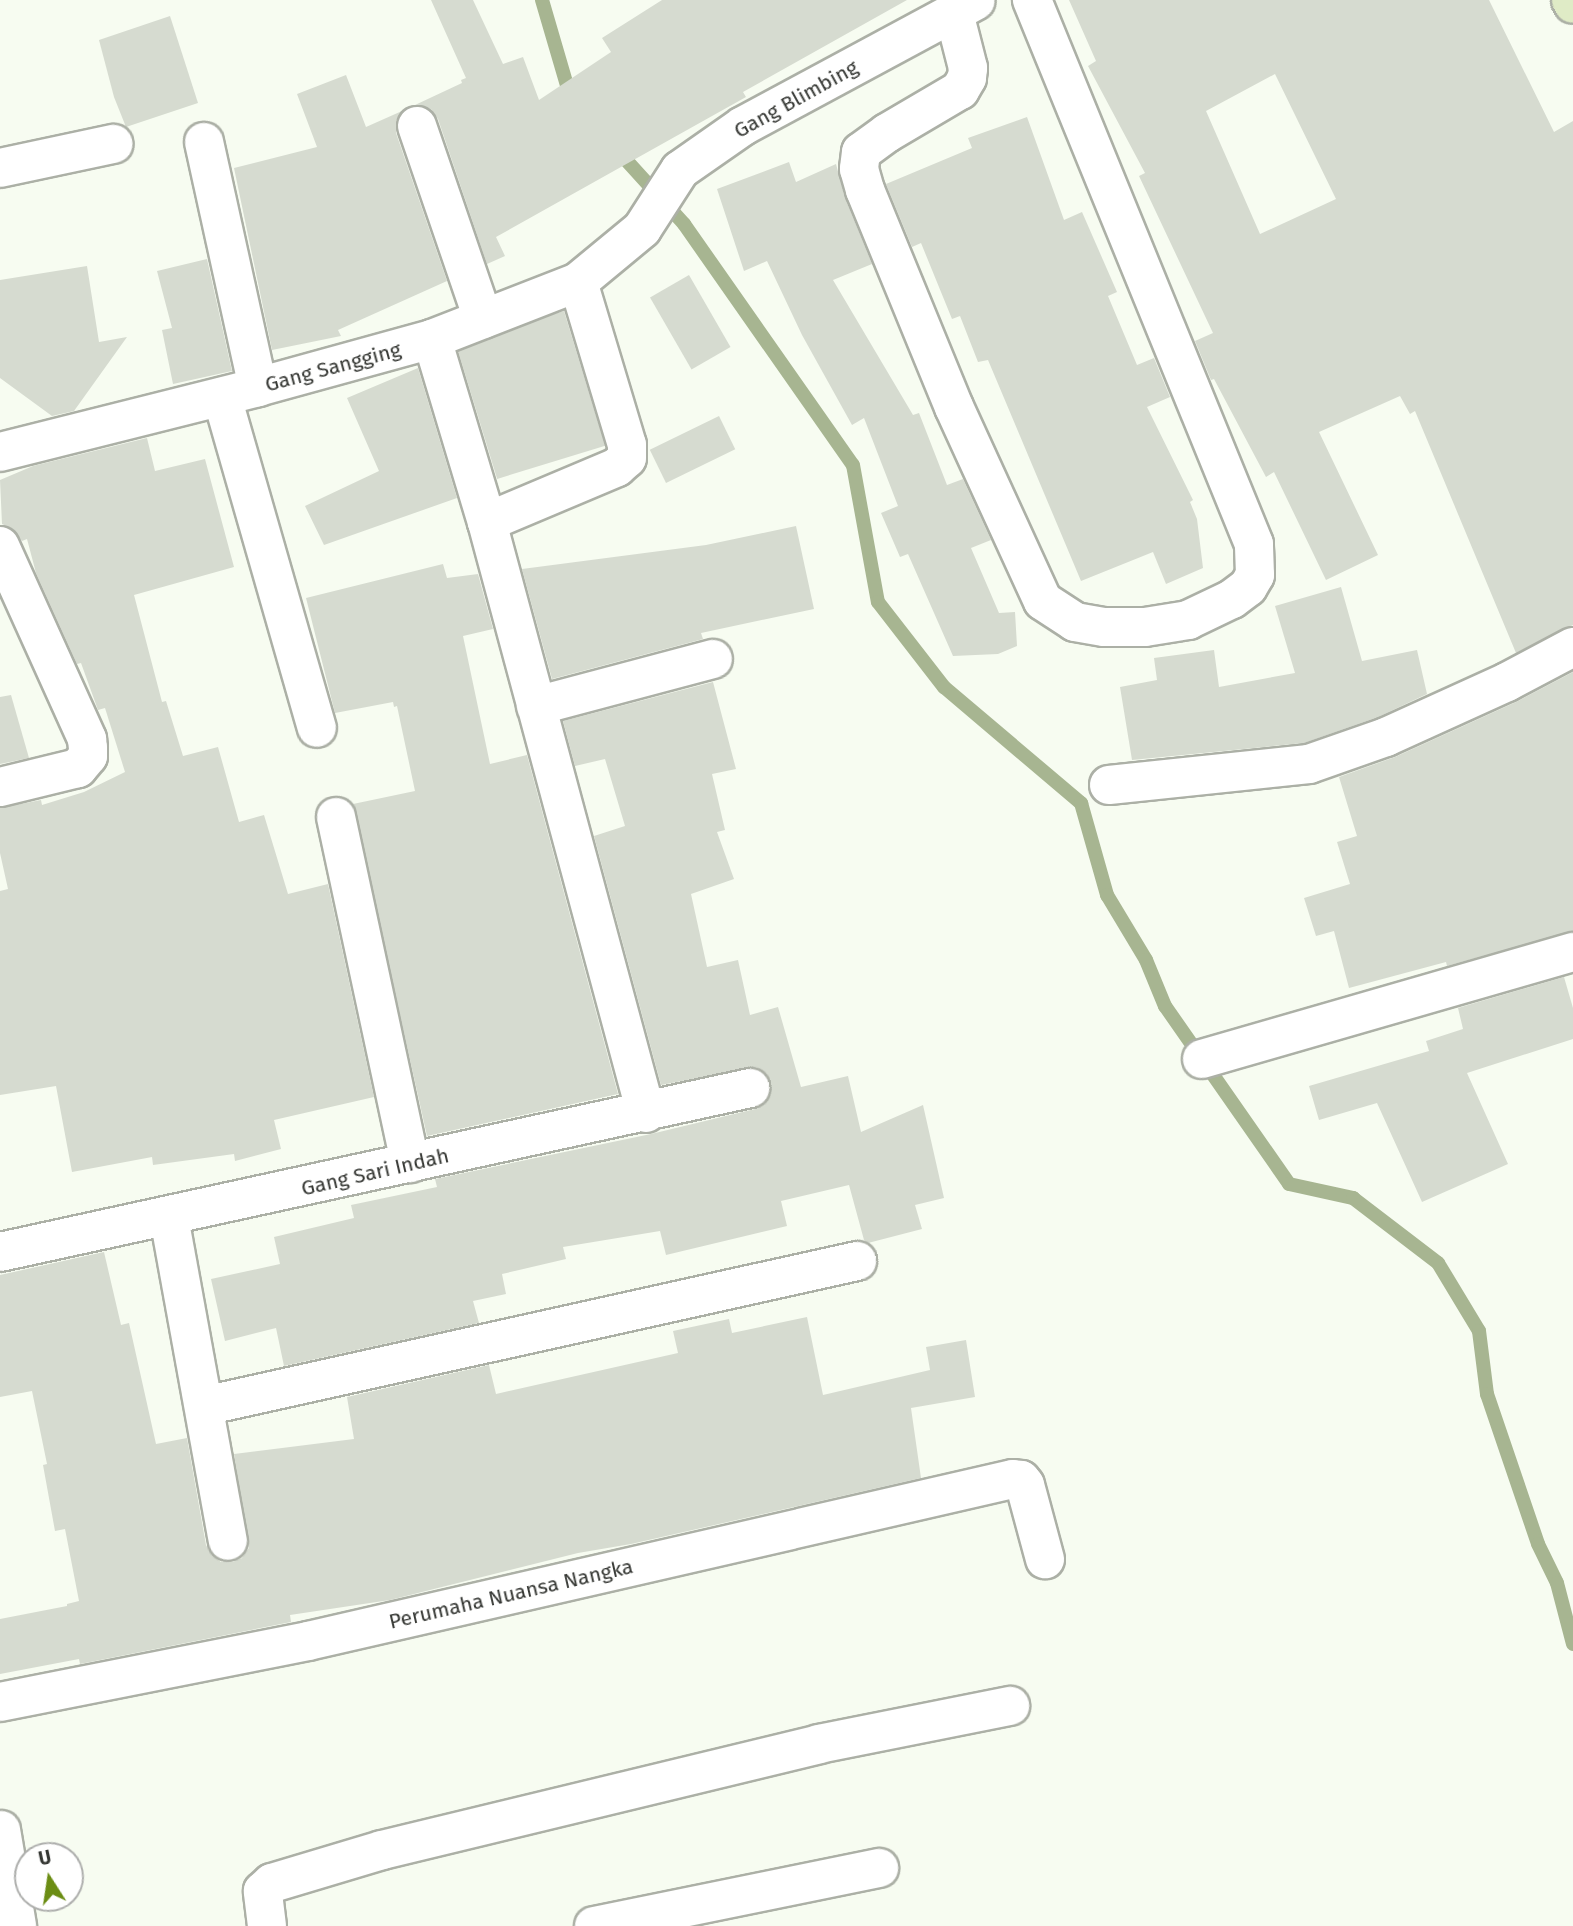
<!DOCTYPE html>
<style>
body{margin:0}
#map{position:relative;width:1573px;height:1926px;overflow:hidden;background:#f7fcf1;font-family:"Fira Sans",sans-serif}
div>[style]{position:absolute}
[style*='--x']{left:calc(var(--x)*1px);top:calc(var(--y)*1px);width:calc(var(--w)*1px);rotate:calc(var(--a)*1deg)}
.stream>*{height:14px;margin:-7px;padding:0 7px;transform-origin:7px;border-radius:7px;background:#a7b591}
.building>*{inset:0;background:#d6dbd0;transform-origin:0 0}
.roads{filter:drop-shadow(2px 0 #acb0a6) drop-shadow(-2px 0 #acb0a6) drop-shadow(0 2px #acb0a6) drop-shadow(0 -2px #acb0a6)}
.street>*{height:38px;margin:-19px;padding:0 19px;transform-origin:19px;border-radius:19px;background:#fff}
.secondary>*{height:38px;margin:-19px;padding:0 19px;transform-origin:19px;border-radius:19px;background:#dfebc6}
span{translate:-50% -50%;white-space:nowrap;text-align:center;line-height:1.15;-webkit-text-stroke:7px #fff;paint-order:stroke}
.street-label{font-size:21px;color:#353733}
.north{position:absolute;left:14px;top:1842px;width:70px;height:70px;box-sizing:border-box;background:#fff;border:2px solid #aeafad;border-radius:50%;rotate:348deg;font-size:19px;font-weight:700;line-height:28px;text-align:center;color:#353733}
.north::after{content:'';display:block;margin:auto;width:24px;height:32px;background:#6b8d14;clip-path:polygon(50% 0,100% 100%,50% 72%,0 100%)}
</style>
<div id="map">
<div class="stream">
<div style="--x:542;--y:0;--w:103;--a:73.7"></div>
<div style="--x:617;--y:150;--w:100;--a:47.8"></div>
<div style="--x:684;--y:224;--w:294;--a:55"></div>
<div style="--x:853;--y:465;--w:139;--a:79.7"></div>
<div style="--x:878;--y:602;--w:108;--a:52.2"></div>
<div style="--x:944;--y:687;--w:180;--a:40.3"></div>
<div style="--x:1081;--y:803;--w:96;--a:74.2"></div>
<div style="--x:1107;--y:895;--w:76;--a:59"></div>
<div style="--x:1146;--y:960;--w:50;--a:67.6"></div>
<div style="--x:1165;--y:1006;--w:217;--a:55.1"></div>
<div style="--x:1289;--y:1184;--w:66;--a:12.3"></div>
<div style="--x:1353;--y:1198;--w:107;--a:37.4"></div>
<div style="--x:1438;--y:1263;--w:79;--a:58.9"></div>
<div style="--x:1479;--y:1331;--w:64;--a:82.8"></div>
<div style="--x:1487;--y:1394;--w:158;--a:71.2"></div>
<div style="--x:1538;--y:1544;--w:43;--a:64"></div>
<div style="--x:1557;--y:1583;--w:63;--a:75.3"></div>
</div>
<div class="building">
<div style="clip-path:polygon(431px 0,473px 0,503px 64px,523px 57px,539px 100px,611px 52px,602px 38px,662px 0,907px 0,743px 92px,746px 97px,496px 237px,505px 256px,487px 264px,438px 119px,431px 109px,415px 105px,462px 83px,461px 80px,466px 78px)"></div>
<div style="clip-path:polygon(evenodd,1069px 0,1489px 0,1554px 132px,1573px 121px,1573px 625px,1516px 653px,1415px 411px,1410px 414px,1400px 396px,1319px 432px,1378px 555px,1326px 580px,1274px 472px,1266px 477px,1214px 379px,1211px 380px,1195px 341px,1213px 333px,1139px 176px,1145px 173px,1088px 66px,1096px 61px,1069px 0,1275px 74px,1336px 199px,1260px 234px,1206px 111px,1275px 74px)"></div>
<div style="clip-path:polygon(170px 16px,198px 103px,126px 127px,114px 97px,99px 40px)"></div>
<div style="clip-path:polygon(346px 75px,366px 127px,402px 111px,396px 121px,396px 133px,447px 281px,338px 330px,341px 336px,272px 350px,234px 168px,317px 147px,297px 94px)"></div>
<div style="clip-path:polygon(1027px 117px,1064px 220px,1082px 212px,1117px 292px,1108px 296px,1137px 365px,1154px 358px,1170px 397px,1147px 407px,1193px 500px,1190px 502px,1197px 519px,1203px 568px,1166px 584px,1153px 552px,1081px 581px,988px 360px,978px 362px,960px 316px,952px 319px,921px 243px,912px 247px,886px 184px,972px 148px,968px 138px)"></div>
<div style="clip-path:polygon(789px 162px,796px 182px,836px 164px,845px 198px,872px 264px,833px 280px,913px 415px,919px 413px,947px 485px,963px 479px,991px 540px,971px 548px,999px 613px,1015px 612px,1017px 646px,998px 654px,953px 656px,908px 554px,900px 557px,881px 513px,898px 506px,864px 418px,852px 425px,802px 335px,767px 261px,744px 271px,717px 189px)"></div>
<div style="clip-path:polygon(207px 259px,232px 371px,173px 384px,162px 330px,172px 328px,157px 271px)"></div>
<div style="clip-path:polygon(87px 266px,99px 342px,127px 337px,74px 411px,52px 416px,0 378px,0 280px)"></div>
<div style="left:689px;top:275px;width:83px;height:45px;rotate:60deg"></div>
<div style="left:564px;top:311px;width:141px;height:113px;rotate:73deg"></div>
<div style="clip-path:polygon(418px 368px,457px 498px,324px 545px,305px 506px,379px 471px,347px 398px)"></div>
<div style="left:719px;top:416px;width:37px;height:77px;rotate:64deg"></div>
<div style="clip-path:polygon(147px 438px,155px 471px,205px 459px,234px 567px,134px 595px,162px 702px,166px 701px,183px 756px,218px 747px,239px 822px,264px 815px,288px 894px,328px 884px,374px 1097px,274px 1120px,281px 1149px,235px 1161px,234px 1154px,153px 1165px,152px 1157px,72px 1172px,56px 1086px,0 1095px,0 891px,8px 889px,0 853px,0 808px,41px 800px,42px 805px,84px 792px,125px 772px,105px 708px,98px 710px,81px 663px,77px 664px,36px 573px,27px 539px,22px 541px,13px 529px,2px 524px,0 480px,33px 466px)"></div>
<div style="clip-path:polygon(796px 526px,814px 609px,701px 633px,703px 639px,552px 679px,522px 569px,706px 545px)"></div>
<div style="clip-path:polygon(443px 564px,447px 578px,478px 574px,493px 629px,463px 636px,490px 764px,527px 755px,618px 1094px,427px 1136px,353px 804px,415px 791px,397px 706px,394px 707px,393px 702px,335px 713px,306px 598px)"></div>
<div style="clip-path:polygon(1341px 587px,1362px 661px,1417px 650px,1427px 694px,1378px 717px,1304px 743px,1132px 760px,1120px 687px,1157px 680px,1154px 658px,1214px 650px,1219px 687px,1295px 673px,1275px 606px)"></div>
<div style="clip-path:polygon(1573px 672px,1573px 931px,1447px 966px,1446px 962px,1349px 988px,1334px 931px,1316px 936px,1304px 898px,1350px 884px,1337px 842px,1357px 836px,1339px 777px,1395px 757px,1516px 702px)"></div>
<div style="clip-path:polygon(713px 682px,736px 769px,712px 774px,725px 830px,717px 832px,734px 879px,691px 894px,707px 967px,738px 960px,750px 1015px,778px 1007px,801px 1087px,848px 1076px,861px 1132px,923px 1105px,944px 1198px,915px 1205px,922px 1229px,868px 1243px,864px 1240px,849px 1185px,781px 1201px,787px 1226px,666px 1255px,660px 1231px,563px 1247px,566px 1259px,502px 1274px,506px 1294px,473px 1301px,479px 1323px,284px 1366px,276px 1328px,225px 1341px,211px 1279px,280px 1264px,274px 1237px,354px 1218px,351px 1205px,437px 1187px,435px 1179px,651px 1134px,755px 1109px,765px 1104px,771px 1094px,771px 1083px,766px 1073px,756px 1067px,661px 1085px,594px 836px,625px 826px,605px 759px,575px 766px,563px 721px)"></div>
<div style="clip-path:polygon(11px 695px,29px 758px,0 764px,0 697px)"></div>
<div style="clip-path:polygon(1564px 977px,1573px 1008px,1573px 1039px,1467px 1073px,1508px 1164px,1422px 1202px,1377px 1103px,1319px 1120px,1309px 1086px,1429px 1051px,1426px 1041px,1463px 1029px,1458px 1008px)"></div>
<div style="clip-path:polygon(104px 1252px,121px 1325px,129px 1323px,156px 1444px,187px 1438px,206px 1545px,212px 1556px,221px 1562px,233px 1562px,242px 1558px,249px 1548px,234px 1454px,354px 1439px,347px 1397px,489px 1365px,496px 1394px,678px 1353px,673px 1331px,729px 1319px,732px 1333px,807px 1317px,823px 1395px,930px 1370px,926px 1347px,966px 1340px,975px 1397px,911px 1408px,921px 1478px,631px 1544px,578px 1553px,390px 1600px,290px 1615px,291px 1622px,80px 1664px,79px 1659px,0 1674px,0 1619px,67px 1606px,67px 1604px,79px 1601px,65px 1529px,55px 1531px,43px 1465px,47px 1464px,32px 1391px,0 1397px,0 1275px)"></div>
</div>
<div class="roads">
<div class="street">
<div style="--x:954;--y:13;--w:57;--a:75.7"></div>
<div style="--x:968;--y:68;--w:10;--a:96"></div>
<div style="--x:967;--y:78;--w:14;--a:120"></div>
<div style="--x:960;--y:90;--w:85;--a:149.5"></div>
<div style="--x:887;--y:133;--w:32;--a:144"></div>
<div style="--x:861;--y:152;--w:17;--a:97"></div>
<div style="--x:859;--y:169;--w:22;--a:74"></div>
<div style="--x:865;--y:190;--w:235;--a:67.7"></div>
<div style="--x:954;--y:407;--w:213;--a:65.4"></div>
<div style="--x:1043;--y:601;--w:38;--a:33"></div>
<div style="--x:1075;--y:622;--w:29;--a:10"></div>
<div style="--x:1104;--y:627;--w:41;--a:0"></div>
<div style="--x:1145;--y:627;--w:44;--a:-9.2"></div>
<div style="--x:1188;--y:620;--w:49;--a:-25.5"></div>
<div style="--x:1232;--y:599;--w:20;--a:-37"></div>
<div style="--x:1248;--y:587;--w:14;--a:-60"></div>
<div style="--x:1255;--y:575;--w:31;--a:-92"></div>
<div style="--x:1254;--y:544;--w:588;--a:-112.2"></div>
<div style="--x:417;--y:126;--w:204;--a:71.1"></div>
<div style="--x:204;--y:142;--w:251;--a:77.6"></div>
<div style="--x:0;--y:168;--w:116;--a:-12"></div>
<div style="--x:432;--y:339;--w:191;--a:73.3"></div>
<div style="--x:487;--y:522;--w:612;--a:74.94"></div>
<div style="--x:222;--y:397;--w:344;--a:74"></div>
<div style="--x:0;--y:452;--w:266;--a:-14.1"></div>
<div style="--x:258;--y:387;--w:180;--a:-15.4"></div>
<div style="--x:432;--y:339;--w:157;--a:-21.3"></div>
<div style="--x:578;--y:282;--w:83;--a:-39.6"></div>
<div style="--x:642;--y:229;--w:70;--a:-57.2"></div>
<div style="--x:680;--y:170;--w:77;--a:-34.9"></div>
<div style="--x:743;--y:126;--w:264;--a:-28.3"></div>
<div style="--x:487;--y:522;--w:141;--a:-22.9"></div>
<div style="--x:617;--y:467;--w:13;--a:-42"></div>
<div style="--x:627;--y:458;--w:13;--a:-90"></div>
<div style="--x:627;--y:445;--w:170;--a:-106.7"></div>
<div style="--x:0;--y:546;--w:212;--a:65.7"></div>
<div style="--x:87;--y:739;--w:9;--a:84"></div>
<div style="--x:88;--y:748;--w:8;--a:90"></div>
<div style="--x:88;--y:756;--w:16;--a:130"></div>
<div style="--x:78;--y:768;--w:80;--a:166.3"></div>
<div style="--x:536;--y:706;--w:183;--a:-14.9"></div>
<div style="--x:1109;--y:785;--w:201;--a:-6"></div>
<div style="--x:1309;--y:764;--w:82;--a:-19.3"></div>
<div style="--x:1386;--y:737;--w:133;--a:-24.4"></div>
<div style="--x:1507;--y:682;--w:75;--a:-27.9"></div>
<div style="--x:336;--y:817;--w:354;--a:77.9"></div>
<div style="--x:1202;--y:1059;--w:386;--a:-16.1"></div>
<div style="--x:169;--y:1217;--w:329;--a:79.7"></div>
<div style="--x:0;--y:1252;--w:768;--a:-12.33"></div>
<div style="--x:204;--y:1406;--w:669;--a:-12.52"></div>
<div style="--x:0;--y:1702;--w:314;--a:-11.2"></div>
<div style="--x:308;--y:1641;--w:723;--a:-12.94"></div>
<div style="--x:1013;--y:1479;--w:8;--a:7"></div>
<div style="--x:1021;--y:1480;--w:6;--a:51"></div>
<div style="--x:1025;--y:1485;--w:77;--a:74.9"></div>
<div style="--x:1;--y:1830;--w:97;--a:80.5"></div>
<div style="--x:267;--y:1926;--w:35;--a:-97"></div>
<div style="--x:263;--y:1891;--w:12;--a:-42"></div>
<div style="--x:272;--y:1883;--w:115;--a:-16.7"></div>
<div style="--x:382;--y:1850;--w:450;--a:-13.6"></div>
<div style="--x:819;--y:1744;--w:195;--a:-11.3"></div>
<div style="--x:594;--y:1926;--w:291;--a:-11.5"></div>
</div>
<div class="secondary">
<div style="--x:1571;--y:0;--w:4;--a:63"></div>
</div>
</div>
<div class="street-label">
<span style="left:796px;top:99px;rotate:-29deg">Gang Blimbing</span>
<span style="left:333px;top:367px;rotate:-15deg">Gang Sangging</span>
<span style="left:375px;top:1172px;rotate:-13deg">Gang Sari Indah</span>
<span style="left:511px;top:1594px;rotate:-13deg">Perumaha Nuansa Nangka</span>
</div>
<div class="north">U</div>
</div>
